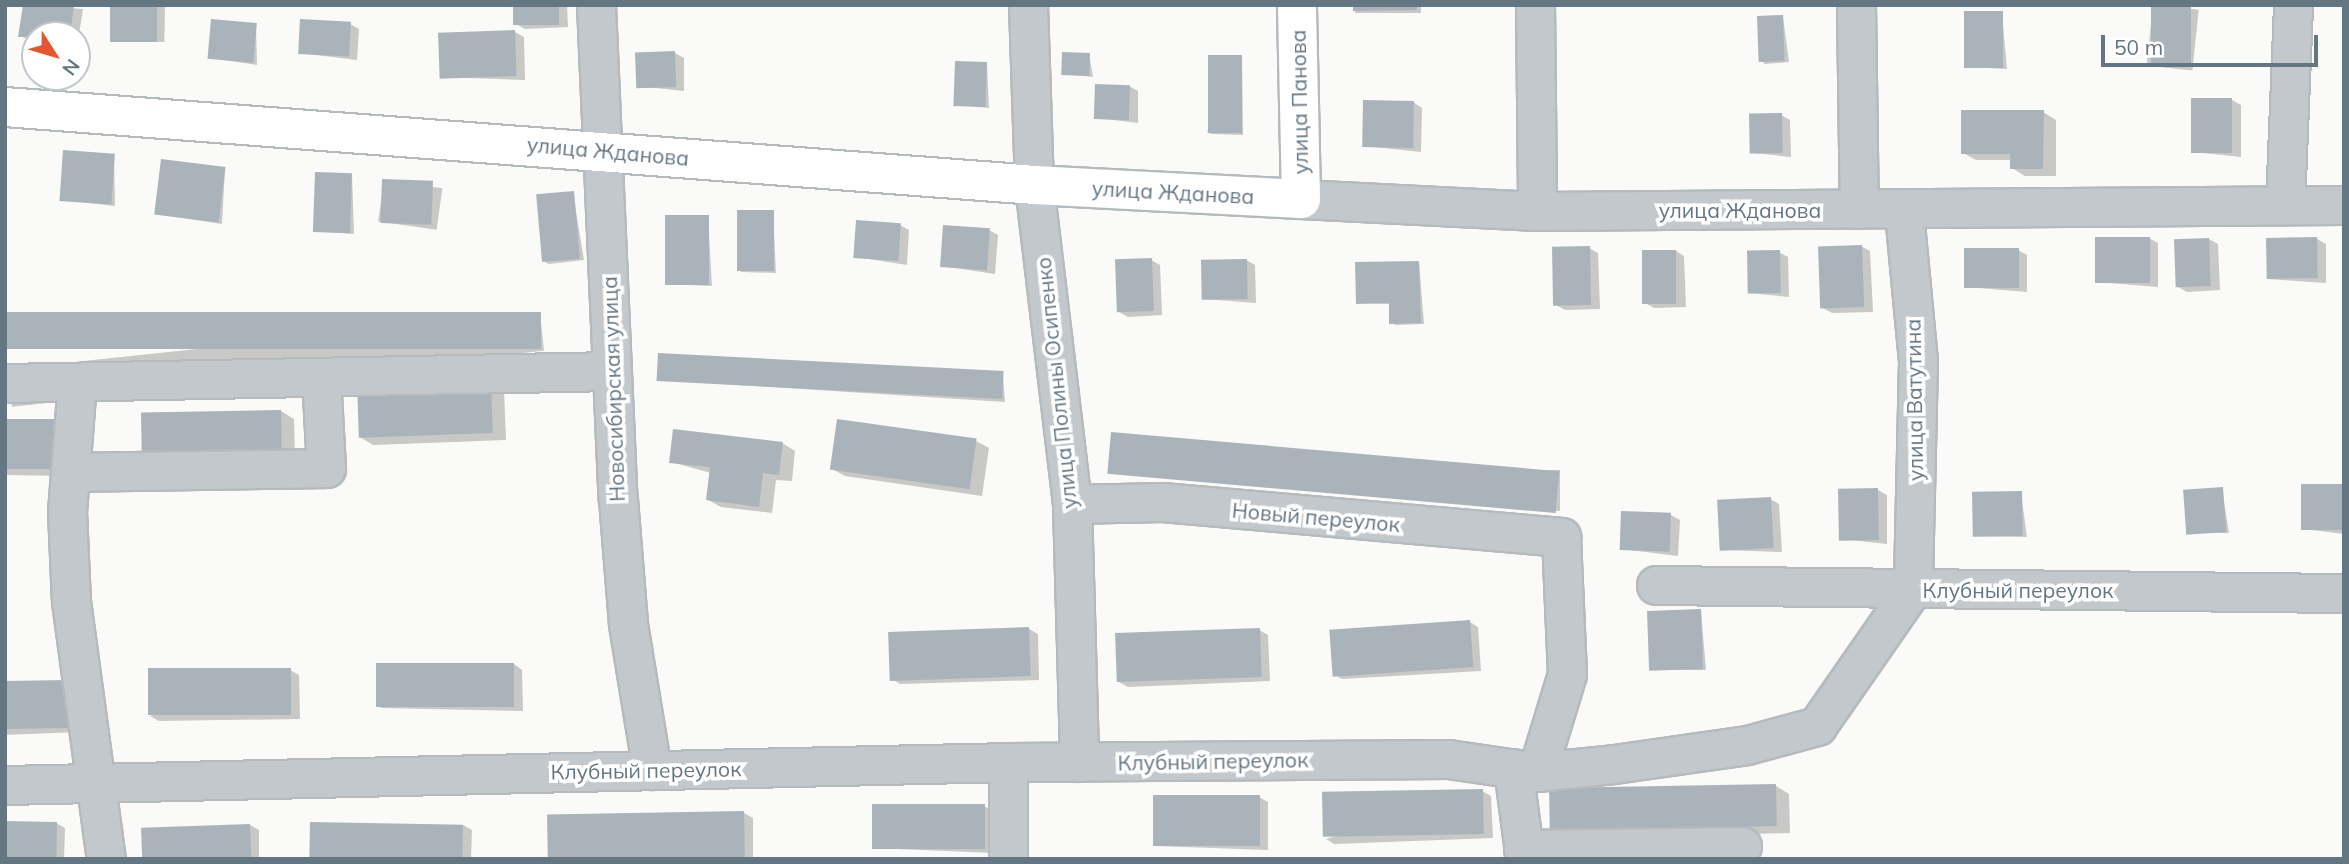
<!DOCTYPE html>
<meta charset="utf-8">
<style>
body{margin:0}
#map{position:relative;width:2349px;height:864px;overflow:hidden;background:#fafaf8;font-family:Mulish,sans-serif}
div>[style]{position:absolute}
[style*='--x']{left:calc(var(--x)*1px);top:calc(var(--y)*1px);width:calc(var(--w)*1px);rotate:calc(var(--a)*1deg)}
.shadow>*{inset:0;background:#0003;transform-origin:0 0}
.building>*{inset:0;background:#aab3b9;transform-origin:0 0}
.roads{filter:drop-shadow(2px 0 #b5babe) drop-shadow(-2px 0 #b5babe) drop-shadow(0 2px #b5babe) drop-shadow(0 -2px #b5babe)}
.minor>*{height:37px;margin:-18.5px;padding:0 18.5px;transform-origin:18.5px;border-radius:18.5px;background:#c3c8cc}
.major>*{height:38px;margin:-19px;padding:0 19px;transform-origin:19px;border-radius:19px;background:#fff}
span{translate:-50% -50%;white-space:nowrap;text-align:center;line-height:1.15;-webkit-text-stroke:7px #fff;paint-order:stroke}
.street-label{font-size:21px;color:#657683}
.frame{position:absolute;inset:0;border:7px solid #657683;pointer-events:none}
.north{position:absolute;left:21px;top:21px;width:70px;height:70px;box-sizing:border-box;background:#fff;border:2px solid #c1c8cd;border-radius:50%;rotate:127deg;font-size:19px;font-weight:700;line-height:28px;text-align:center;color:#657683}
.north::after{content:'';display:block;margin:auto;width:24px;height:32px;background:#e4572e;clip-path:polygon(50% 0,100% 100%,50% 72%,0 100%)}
.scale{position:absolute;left:2101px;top:35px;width:217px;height:32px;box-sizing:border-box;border:4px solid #657683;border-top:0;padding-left:9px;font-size:21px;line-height:24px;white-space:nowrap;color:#657683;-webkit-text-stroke:5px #fff;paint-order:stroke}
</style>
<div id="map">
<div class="shadow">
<div style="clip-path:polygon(25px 5px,83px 9px,77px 47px,77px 35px,35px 35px,35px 42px,20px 36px)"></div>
<div style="left:111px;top:5px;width:54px;height:36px;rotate:1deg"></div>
<div style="clip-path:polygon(515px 5px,567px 5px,568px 27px,525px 29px,516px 24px)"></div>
<div style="left:1355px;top:5px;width:66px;height:8px"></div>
<div style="left:2153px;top:5px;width:46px;height:61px;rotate:6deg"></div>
<div style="clip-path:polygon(2002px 13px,2007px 69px,1967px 67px)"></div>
<div style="clip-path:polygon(1783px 17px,1789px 62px,1765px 64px,1761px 61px)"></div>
<div style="clip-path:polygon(350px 24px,359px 29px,357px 60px,299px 53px)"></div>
<div style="clip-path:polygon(256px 25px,257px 65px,210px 58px)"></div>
<div style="clip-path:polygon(515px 32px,524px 37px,525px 80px,442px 77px)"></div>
<div style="clip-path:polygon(675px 53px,684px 58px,684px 91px,637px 86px)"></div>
<div style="clip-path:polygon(1089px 54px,1093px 77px,1063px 74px)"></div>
<div style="clip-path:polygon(1242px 57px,1243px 135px,1211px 134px,1207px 132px)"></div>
<div style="clip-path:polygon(987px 64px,989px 108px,955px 105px)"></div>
<div style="clip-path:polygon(1129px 86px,1138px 91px,1138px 123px,1097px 118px)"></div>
<div style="clip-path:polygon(2232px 100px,2241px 105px,2241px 157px,2193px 152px)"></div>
<div style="clip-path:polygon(1413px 102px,1422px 108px,1421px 152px,1364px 146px)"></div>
<div style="clip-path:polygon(2043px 112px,2056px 120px,2056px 176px,2025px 176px,2012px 168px,2012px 160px,1976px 160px,1963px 153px)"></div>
<div style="clip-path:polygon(1781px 115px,1790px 120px,1791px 157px,1752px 153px)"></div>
<div style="clip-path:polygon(114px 155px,115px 206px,62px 200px)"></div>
<div style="clip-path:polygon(225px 169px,222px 224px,156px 214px)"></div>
<div style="clip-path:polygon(352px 175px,354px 234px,315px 231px)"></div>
<div style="left:384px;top:180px;width:59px;height:42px;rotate:8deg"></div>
<div style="clip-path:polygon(573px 193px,584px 260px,549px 264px,545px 262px)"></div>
<div style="clip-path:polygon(773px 212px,776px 273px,742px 272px,738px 270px)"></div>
<div style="clip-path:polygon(708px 217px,712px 286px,667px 284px)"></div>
<div style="clip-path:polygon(900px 225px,909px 230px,907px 265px,856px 257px)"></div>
<div style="clip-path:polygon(989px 230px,998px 235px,995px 274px,942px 266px)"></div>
<div style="clip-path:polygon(2149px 238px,2158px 243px,2158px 287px,2097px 282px)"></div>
<div style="clip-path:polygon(2209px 239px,2218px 244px,2220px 290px,2187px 292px,2178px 287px)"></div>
<div style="clip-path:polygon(2317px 239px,2326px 244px,2326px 283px,2268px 279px)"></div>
<div style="clip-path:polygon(1861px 246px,1870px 251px,1873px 312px,1832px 313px,1823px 308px)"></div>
<div style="clip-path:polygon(1589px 248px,1598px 253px,1600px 309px,1565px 310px,1556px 305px)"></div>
<div style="clip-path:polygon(2018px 250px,2027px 255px,2027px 292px,1966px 287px)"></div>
<div style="clip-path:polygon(1676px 251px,1684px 256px,1686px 307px,1654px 308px,1645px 303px)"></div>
<div style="clip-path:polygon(1779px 252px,1788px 257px,1789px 297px,1749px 293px)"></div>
<div style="clip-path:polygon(1151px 260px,1160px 265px,1162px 315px,1128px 317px,1119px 312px)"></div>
<div style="clip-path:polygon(1246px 260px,1255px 265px,1256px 303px,1204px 299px)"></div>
<div style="clip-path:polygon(1419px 262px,1424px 324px,1395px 325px,1390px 304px,1357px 303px)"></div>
<div style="left:540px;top:313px;width:38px;height:535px;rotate:84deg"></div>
<div style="clip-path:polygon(1003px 374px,1005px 402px,658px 380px)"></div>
<div style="clip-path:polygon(491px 382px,504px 390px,506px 440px,373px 445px,360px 437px)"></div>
<div style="clip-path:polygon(281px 411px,294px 419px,295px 458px,143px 452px)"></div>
<div style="clip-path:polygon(5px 421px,70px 476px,5px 475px)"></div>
<div style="clip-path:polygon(976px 441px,989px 448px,982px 496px,845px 476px,832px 469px)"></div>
<div style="clip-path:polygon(782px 443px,795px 451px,792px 481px,776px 480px,772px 513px,721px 507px,708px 500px,711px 473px,671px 462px)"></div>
<div style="clip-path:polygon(1560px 470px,1560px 511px,1109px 473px)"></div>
<div style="clip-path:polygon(2344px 486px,2344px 534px,2303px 529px)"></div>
<div style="clip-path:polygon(2222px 489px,2229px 533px,2187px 533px)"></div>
<div style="clip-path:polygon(1878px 490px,1887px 495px,1887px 544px,1840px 539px)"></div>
<div style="clip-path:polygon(2021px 493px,2027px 537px,1975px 536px)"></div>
<div style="clip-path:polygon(1770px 499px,1779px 504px,1782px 552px,1722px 550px)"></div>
<div style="clip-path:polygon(1671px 515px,1680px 520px,1678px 556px,1621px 549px)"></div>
<div style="clip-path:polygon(1701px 611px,1706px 670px,1651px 670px)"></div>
<div style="clip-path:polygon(1470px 622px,1478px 627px,1481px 671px,1342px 679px,1333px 674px)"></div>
<div style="clip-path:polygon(1029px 629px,1038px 634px,1039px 680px,900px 684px,892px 679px)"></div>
<div style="clip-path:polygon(1259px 630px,1268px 635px,1270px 681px,1128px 687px,1119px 682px)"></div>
<div style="clip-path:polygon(514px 664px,522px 670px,523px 711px,379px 708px)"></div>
<div style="clip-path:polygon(290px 670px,299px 675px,300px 719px,159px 721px,150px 716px)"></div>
<div style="clip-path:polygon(5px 684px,78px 732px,5px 735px)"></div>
<div style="clip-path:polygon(1776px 786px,1789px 794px,1790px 833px,1564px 838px)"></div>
<div style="clip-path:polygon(1482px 791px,1491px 796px,1493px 838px,1334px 844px,1326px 839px)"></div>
<div style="clip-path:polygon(1259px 797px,1268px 802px,1268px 850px,1155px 846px)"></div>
<div style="clip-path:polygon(984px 806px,993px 811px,994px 853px,873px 848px)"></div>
<div style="clip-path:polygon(744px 813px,753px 818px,753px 859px,549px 859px)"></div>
<div style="clip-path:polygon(56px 823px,65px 828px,64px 859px,5px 859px)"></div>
<div style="clip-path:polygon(250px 825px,259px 830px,259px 859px,144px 859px)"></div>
<div style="clip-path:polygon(463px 825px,472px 830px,471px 859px,311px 859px)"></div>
</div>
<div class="building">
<div style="clip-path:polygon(23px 5px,74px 5px,70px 35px,18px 37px)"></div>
<div style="left:110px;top:5px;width:47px;height:37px"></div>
<div style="left:513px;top:5px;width:46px;height:20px"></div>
<div style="clip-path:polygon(1353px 5px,1417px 5px,1417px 10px,1353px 11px)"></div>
<div style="left:2151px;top:5px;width:40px;height:62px"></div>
<div style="left:2003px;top:11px;width:57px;height:39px;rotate:90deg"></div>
<div style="left:1783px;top:15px;width:46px;height:26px;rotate:88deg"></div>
<div style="left:211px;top:19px;width:46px;height:40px;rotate:5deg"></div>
<div style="left:300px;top:19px;width:51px;height:35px;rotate:3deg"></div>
<div style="left:515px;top:30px;width:46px;height:77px;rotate:88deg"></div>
<div style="left:675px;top:51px;width:36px;height:40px;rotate:88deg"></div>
<div style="left:1062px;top:52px;width:28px;height:23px;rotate:2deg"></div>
<div style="left:1208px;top:55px;width:34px;height:78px"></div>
<div style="left:955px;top:61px;width:32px;height:45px;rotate:2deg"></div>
<div style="left:1095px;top:84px;width:35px;height:35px;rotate:2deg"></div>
<div style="left:2191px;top:98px;width:41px;height:55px"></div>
<div style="left:1363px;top:100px;width:51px;height:47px;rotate:1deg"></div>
<div style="clip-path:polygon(1961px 110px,2044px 110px,2043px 169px,2010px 169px,2010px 154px,1961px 154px)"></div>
<div style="left:1782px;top:113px;width:40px;height:33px;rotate:89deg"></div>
<div style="left:63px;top:150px;width:52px;height:51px;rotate:4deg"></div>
<div style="left:161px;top:159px;width:65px;height:56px;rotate:7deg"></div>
<div style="left:315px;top:172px;width:37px;height:60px;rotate:2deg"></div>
<div style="left:382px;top:179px;width:51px;height:44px;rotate:2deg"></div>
<div style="left:574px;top:191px;width:68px;height:38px;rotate:85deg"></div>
<div style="left:737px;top:210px;width:37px;height:61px"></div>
<div style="left:665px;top:215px;width:44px;height:70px"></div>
<div style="left:856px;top:220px;width:45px;height:38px;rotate:4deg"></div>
<div style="left:943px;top:225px;width:47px;height:42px;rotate:4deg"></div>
<div style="left:2095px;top:237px;width:55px;height:46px"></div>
<div style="left:2317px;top:237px;width:41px;height:51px;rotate:89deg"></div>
<div style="left:2209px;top:238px;width:48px;height:35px;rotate:88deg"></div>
<div style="left:1862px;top:245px;width:62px;height:44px;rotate:88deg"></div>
<div style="left:1590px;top:246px;width:59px;height:38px;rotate:89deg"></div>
<div style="left:1964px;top:248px;width:55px;height:40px"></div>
<div style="left:1642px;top:250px;width:34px;height:54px"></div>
<div style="left:1780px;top:250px;width:43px;height:33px;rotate:89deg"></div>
<div style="left:1152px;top:258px;width:53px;height:37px;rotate:88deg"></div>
<div style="left:1247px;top:259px;width:40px;height:46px;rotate:89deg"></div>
<div style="clip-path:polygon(1419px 261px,1421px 323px,1389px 324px,1389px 303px,1356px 304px,1355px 262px)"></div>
<div style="left:541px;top:312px;width:37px;height:536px;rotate:90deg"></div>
<div style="left:658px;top:353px;width:346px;height:28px;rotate:3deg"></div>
<div style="left:491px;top:381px;width:52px;height:134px;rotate:88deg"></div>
<div style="left:281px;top:410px;width:42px;height:140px;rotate:89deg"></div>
<div style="left:5px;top:419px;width:53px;height:50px"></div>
<div style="left:837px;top:419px;width:141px;height:51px;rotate:8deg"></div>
<div style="clip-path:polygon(673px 429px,783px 442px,779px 475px,763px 473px,759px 507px,706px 500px,710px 467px,669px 463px)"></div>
<div style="left:1111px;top:432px;width:450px;height:42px;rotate:5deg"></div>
<div style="left:2301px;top:484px;width:43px;height:46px"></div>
<div style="left:2223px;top:487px;width:45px;height:40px;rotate:86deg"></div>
<div style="left:1878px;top:488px;width:52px;height:40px;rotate:89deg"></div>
<div style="left:2022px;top:491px;width:45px;height:50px;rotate:89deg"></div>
<div style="left:1771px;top:497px;width:51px;height:54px;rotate:87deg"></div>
<div style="left:1621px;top:511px;width:50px;height:39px;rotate:2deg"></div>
<div style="left:1701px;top:609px;width:60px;height:54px;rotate:88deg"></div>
<div style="left:1470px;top:620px;width:47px;height:141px;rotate:86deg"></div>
<div style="left:1029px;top:627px;width:49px;height:141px;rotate:88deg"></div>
<div style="left:1260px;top:628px;width:49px;height:145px;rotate:88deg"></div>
<div style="left:514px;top:663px;width:44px;height:138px;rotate:90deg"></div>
<div style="left:291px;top:668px;width:47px;height:143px;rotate:90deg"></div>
<div style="left:69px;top:680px;width:48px;height:64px;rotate:89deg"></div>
<div style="left:1776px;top:784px;width:42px;height:227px;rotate:89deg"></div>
<div style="left:1483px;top:789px;width:45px;height:161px;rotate:89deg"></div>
<div style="left:1260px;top:795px;width:51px;height:107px;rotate:90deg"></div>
<div style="left:872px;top:804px;width:113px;height:45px"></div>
<div style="left:744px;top:811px;width:48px;height:197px;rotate:89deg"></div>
<div style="left:5px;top:821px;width:52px;height:38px;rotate:1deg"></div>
<div style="left:310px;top:822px;width:153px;height:37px;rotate:1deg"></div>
<div style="left:250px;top:824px;width:35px;height:109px;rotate:88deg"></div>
</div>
<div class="roads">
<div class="minor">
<div style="--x:596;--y:5;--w:494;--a:87.5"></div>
<div style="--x:618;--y:499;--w:125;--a:85.4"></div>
<div style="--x:628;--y:624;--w:148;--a:80.7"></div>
<div style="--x:1028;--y:5;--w:180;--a:88.1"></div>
<div style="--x:1034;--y:185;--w:321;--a:83.2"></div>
<div style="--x:1072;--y:504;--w:258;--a:88.4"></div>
<div style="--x:1535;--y:5;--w:206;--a:89.4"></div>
<div style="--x:1856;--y:5;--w:204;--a:89.2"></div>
<div style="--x:1301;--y:199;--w:236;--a:2.9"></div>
<div style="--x:1537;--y:211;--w:807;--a:-0.43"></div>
<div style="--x:2285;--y:205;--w:200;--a:-87.7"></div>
<div style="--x:1904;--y:213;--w:149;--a:84.6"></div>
<div style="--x:1918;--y:361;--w:227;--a:91.3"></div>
<div style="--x:77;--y:382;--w:129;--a:94.4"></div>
<div style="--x:67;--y:511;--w:90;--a:87.5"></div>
<div style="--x:71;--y:601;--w:260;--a:82.3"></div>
<div style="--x:5;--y:383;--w:607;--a:-1.13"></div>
<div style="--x:70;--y:472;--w:256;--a:-0.9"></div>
<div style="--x:326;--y:468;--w:91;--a:-93.1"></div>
<div style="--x:1072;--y:504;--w:90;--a:-1.3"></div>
<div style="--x:1162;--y:502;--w:401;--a:5"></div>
<div style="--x:1561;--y:537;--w:137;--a:87.5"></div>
<div style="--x:1567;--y:674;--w:102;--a:107"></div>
<div style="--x:1656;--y:585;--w:688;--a:0.67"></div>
<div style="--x:1008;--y:762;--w:97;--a:90"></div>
<div style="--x:1513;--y:768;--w:92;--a:82.5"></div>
<div style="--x:5;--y:785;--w:1003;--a:-1.31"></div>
<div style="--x:1008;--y:762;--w:440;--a:-0.4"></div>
<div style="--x:1448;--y:759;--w:90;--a:8.3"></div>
<div style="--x:1537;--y:772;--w:77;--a:-5.9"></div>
<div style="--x:1614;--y:764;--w:134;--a:-8.1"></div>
<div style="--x:1747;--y:745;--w:73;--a:-15.2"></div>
<div style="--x:1817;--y:726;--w:168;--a:-55.2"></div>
<div style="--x:1523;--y:849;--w:219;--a:-0.8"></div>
</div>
<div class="major">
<div style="--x:5;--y:107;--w:1032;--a:4.33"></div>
<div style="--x:1034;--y:185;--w:267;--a:3"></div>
<div style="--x:1301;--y:199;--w:194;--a:-91.2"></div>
</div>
</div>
<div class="street-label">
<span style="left:1299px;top:102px;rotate:-91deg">улица Панова</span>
<span style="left:608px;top:151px;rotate:5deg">улица Жданова</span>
<span style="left:1173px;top:192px;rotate:3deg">улица Жданова</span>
<span style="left:1740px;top:210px">улица Жданова</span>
<span style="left:1056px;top:383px;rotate:-96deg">улица Полины Осипенко</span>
<span style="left:613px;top:389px;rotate:-92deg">Новосибирская улица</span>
<span style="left:1914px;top:400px;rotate:-91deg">улица Ватутина</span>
<span style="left:1316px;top:517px;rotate:5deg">Новый переулок</span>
<span style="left:2018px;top:590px">Клубный переулок</span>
<span style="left:1213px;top:761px;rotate:-1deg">Клубный переулок</span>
<span style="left:646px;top:770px;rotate:-1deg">Клубный переулок</span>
</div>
<div class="frame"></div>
<div class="north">N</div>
<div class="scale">50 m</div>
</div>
